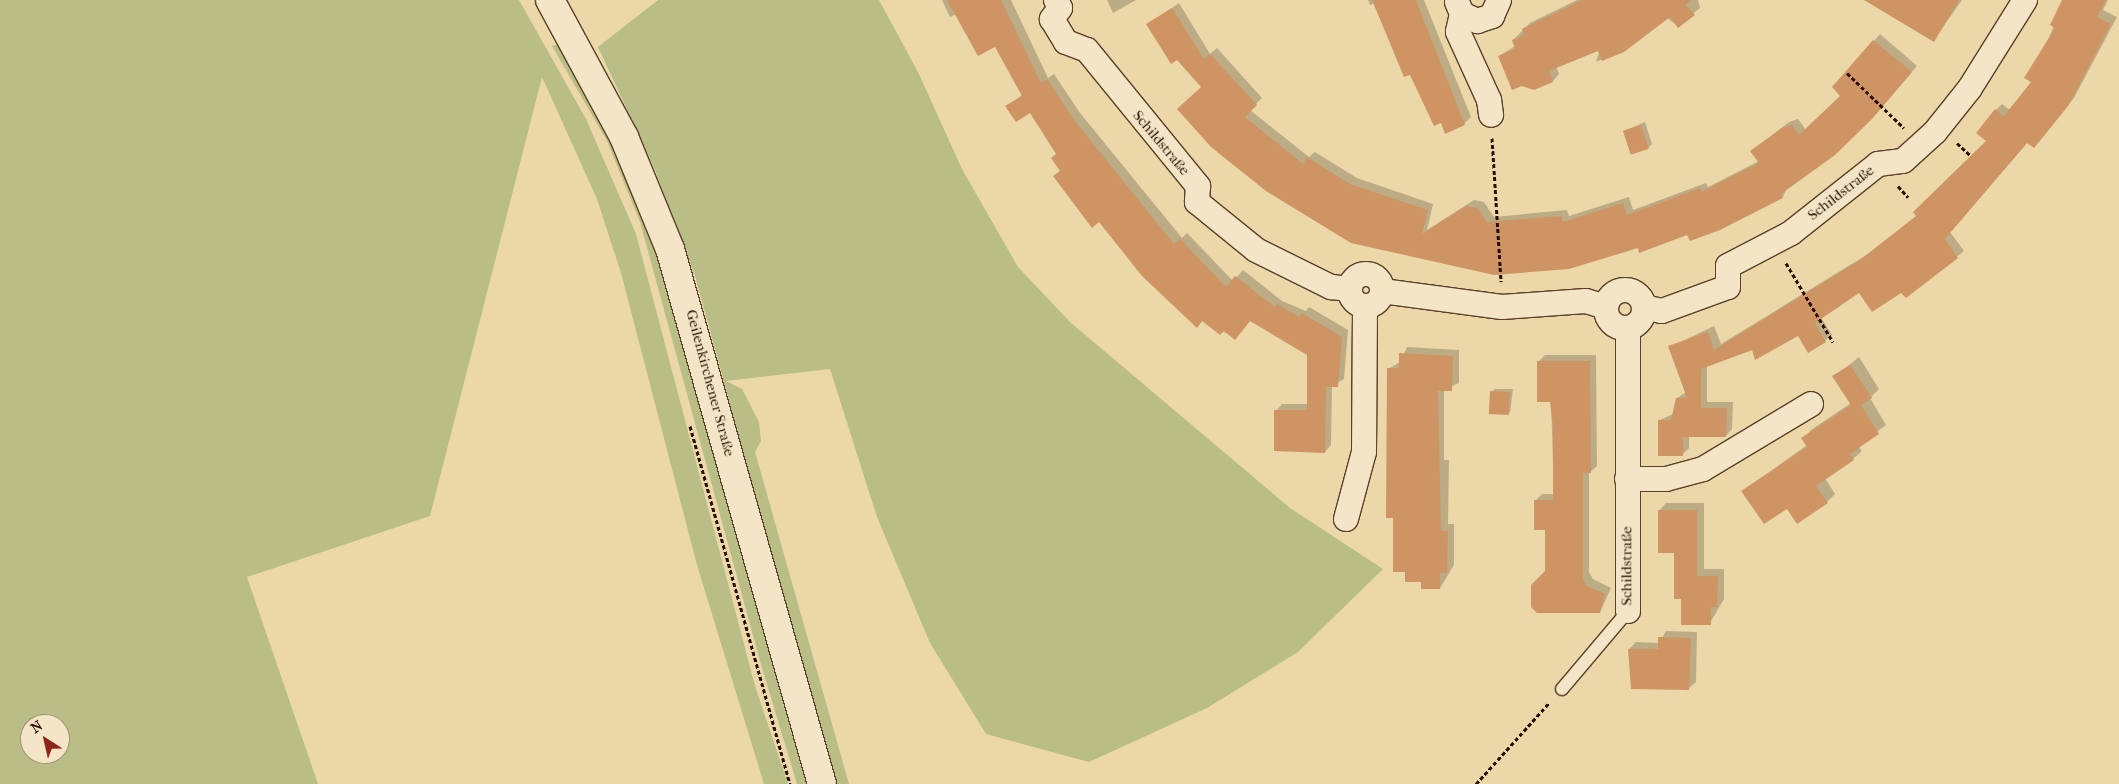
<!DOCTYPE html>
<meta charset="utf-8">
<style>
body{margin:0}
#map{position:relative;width:2119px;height:784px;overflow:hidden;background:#ecd7a8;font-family:"IM FELL French Canon",serif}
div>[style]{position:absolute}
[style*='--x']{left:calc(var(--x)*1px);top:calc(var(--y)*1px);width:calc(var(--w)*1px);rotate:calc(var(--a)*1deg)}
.green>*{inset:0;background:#b9be86}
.shadow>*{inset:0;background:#0003}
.building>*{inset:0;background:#ce9464;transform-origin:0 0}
.path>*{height:3px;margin-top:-1.5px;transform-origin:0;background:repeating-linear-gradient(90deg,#280e00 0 4px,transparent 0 6.5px)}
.roads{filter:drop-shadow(1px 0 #59402a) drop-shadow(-1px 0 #59402a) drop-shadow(0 1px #59402a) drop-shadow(0 -1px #59402a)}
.lane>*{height:12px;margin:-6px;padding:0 6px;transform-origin:6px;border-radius:6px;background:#f3e5c6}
.street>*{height:24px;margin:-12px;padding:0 12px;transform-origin:12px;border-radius:12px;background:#f3e5c6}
.street>.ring{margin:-12px;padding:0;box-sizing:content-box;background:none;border:24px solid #f3e5c6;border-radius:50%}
.secondary>*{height:28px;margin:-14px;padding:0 14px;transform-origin:14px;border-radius:14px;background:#f3e5c6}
span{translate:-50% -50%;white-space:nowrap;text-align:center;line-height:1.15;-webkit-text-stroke:4px #f3e5c6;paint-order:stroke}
.street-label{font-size:15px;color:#280e00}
.north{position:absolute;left:20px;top:714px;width:50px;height:50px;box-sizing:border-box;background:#f3e5c6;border:1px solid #a28f77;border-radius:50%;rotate:325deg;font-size:14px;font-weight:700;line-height:20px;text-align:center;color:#280e00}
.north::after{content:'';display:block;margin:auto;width:18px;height:22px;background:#8f2418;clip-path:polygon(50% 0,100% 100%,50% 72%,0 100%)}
</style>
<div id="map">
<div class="green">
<div style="clip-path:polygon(evenodd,0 0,519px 0,586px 119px,636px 234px,755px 686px,788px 784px,764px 784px,697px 565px,621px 273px,597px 199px,542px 77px,430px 516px,247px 577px,318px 784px,0 784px,0 0,30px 724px,60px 724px,60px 754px,30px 754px,30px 724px)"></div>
<div style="clip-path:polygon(658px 0,879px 0,918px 72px,962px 169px,1018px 267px,1070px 322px,1290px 508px,1383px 569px,1298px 652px,1207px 708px,1089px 762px,986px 734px,930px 643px,877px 517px,830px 369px,726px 381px,742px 389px,759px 422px,761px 441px,755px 452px,849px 784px,834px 784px,695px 276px,655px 170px,598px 47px)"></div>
<div style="clip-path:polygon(559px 44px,614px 144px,647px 221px,806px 784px,797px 784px,760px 661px,640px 222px,607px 141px,552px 46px)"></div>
</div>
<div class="shadow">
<div style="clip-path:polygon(942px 0,1011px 0,1048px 78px,1054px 74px,1080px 113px,1182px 238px,1187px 233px,1233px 281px,1243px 270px,1282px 301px,1306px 311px,1309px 307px,1348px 330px,1344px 379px,1332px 386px,1331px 445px,1325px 452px,1276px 411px,1282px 404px,1308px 404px,1308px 354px,1251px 320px,1235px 338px,1203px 320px,1197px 326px,1061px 170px,1058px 153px,1030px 111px,1007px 107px,1023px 94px,995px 45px,956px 14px,950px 17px)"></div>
<div style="clip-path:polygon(1107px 0,1136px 0,1113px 13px)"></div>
<div style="clip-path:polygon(1368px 0,1424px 0,1471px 117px,1464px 124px,1442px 121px,1375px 3px,1370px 5px)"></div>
<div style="clip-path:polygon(1577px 0,1698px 0,1700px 8px,1678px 26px,1667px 18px,1624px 51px,1596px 62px,1600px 49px,1556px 66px,1559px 74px,1553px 81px,1534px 88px,1499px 56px,1515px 46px,1513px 40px,1530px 23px)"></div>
<div style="clip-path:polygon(1892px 0,1962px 0,1934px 40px)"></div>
<div style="clip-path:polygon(2063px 0,2108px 0,2103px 10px,2117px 17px,2074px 98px,2040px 140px,2028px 142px,1950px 232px,1964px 251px,1906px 297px,1902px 291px,1859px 291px,1821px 317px,1832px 335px,1825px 341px,1798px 334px,1707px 366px,1707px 402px,1733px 402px,1732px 429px,1726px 436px,1689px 436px,1689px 448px,1682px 455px,1660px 420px,1673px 414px,1677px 398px,1686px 392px,1670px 347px,1714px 326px,1721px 344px,1868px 254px,1917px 216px,1987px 141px,1996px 110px,2002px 104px,2010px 110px,2033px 82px)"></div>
<div style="clip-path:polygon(1179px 3px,1210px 54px,1217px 48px,1262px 98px,1250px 110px,1309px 157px,1315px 152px,1357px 178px,1433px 204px,1427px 230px,1474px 200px,1484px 202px,1494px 217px,1567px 210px,1569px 216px,1629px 197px,1633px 210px,1706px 183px,1708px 187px,1759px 161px,1752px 151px,1789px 122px,1798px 119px,1806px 130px,1842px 96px,1834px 87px,1880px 34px,1917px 66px,1878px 111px,1787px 188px,1783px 197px,1690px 240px,1688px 233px,1638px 246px,1352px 241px,1148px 25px)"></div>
<div style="clip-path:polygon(1645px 122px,1652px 144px,1648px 148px,1624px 131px)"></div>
<div style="clip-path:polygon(1407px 347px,1459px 350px,1459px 383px,1444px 390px,1444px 460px,1449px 460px,1448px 524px,1454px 524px,1454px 565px,1440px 588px,1388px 369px,1400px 362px)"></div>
<div style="clip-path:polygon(1545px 355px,1596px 355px,1597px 466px,1589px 473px,1589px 572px,1593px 579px,1611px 588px,1600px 612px,1546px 571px,1546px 528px,1536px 500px,1542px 494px,1554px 494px,1551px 401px,1538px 362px)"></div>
<div style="clip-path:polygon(1859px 357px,1879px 389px,1870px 398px,1886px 425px,1858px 446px,1862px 451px,1853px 459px,1825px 478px,1835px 494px,1827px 502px,1787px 507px,1743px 491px,1807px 445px,1803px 439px,1811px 430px,1851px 403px,1834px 377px)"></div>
<div style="clip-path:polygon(1495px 389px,1513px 389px,1510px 413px,1491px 392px)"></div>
<div style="clip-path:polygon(1666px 503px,1704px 503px,1704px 569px,1724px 569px,1724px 599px,1710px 623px,1683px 598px,1676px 552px,1659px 511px)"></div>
<div style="clip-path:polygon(1666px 631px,1697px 632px,1696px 682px,1689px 688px,1629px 649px,1636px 642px,1659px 643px)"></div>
</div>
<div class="building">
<div style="clip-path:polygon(947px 0,1001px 0,1041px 83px,1047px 79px,1074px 120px,1174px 244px,1180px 239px,1226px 287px,1235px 276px,1275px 307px,1277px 304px,1299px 317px,1302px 313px,1342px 337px,1338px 387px,1326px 387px,1325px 453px,1274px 451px,1274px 410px,1307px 410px,1307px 355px,1250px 321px,1235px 340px,1224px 331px,1220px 335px,1202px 321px,1197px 328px,1142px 276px,1099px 222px,1092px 228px,1053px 176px,1060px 171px,1051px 158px,1056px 154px,1030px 113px,1016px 122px,1005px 106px,1022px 96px,995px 47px,978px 56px)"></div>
<div style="clip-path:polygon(1372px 0,1416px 0,1465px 125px,1445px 134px,1441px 123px,1434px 126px,1410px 75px,1404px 77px)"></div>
<div style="clip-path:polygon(1582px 0,1692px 0,1686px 5px,1695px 15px,1678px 28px,1670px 17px,1624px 52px,1602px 61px,1598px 51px,1549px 71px,1553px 82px,1534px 90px,1522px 86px,1512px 90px,1498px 56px,1515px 49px,1512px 40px,1524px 35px,1522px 29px)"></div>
<div style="clip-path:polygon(1864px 0,1959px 0,1934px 42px)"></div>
<div style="clip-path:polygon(2062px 0,2106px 0,2097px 17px,2111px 24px,2068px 106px,2034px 148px,2027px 143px,1945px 239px,1958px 258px,1906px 298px,1901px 293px,1872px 312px,1859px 293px,1815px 323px,1826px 342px,1808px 353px,1798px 336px,1755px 360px,1752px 350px,1701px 369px,1701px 408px,1727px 408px,1726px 437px,1683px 437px,1683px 456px,1658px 456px,1658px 420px,1671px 420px,1676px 398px,1687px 398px,1668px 346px,1708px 332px,1714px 350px,1860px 260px,1916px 216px,1913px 212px,1986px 141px,1976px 133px,1995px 109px,2004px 116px,2031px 82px,2024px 78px,2055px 28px,2050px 25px)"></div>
<div style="clip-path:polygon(1172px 8px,1204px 59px,1210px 54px,1257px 105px,1245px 117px,1303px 164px,1307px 157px,1350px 184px,1428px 210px,1422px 234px,1466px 206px,1478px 208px,1487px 222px,1561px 216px,1563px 222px,1623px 203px,1627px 215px,1700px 188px,1701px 192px,1759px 163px,1750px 151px,1782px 128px,1792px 125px,1799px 135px,1840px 96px,1832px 87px,1873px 40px,1912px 72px,1872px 119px,1835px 155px,1781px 194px,1783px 198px,1720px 230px,1690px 241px,1687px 235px,1639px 253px,1638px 248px,1569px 269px,1494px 275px,1351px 243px,1266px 191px,1211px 147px,1177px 109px,1201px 87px,1177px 60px,1171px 64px,1146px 24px)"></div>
<div style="left:1641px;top:125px;width:25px;height:19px;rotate:72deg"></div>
<div style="clip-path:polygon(1399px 353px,1453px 356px,1452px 391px,1438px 391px,1441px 530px,1448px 531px,1447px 573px,1440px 573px,1440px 589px,1421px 589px,1421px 582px,1405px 582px,1405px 572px,1393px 572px,1393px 518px,1386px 518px,1387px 368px,1399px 368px)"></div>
<div style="clip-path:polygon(1537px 361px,1590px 361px,1591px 473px,1583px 473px,1583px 579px,1587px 586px,1605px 594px,1600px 613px,1537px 613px,1531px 607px,1531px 585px,1545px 571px,1545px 530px,1534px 530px,1534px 500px,1553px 500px,1553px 426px,1550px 402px,1537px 402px)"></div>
<div style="clip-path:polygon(1850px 365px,1872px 398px,1861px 405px,1879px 434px,1850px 454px,1854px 460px,1816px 486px,1828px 503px,1797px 524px,1787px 509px,1764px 524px,1741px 491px,1807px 447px,1801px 438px,1851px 405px,1832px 376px)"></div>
<div style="left:1490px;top:391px;width:20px;height:23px;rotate:3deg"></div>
<div style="clip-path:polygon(1658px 510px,1697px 510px,1697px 576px,1718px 576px,1717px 607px,1711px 607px,1711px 625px,1681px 625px,1681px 599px,1674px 599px,1674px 553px,1658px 553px)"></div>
<div style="clip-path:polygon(1658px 637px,1691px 638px,1689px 690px,1631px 689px,1628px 649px,1658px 649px)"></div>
</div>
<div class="path">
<div style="--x:1847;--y:73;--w:79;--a:44"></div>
<div style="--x:1492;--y:138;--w:144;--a:86.4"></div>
<div style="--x:1957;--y:143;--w:19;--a:43"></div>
<div style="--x:1898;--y:186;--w:15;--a:48"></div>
<div style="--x:1786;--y:263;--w:92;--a:59.3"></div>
<div style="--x:690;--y:426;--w:372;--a:74.4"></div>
<div style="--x:1476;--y:784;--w:109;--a:-48"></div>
</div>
<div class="roads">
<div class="lane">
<div style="--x:1562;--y:689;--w:102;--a:-49.8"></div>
</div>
<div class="street">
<div style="--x:1056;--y:0;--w:9;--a:63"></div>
<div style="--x:1060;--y:8;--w:14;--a:126"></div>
<div style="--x:1052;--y:19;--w:27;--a:59"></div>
<div style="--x:1066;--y:42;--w:22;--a:21"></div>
<div style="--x:1087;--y:50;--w:176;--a:50.8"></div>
<div style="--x:1198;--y:186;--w:16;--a:94"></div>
<div style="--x:1197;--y:202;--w:76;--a:39.1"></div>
<div style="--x:1256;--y:250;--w:84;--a:26.3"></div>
<div style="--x:1331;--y:287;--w:19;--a:6"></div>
<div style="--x:1457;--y:2;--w:13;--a:67"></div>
<div style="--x:1462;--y:14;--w:17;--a:25"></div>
<div style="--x:1477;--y:21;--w:16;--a:-18"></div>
<div style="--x:1492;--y:16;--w:17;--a:-66"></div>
<div style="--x:1462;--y:14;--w:18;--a:103"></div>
<div style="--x:1458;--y:32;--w:75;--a:65.5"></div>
<div style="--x:1489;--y:100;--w:15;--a:82"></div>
<div class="ring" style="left:1350px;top:274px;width:8px;height:8px"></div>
<div class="ring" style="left:1606px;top:290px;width:14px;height:14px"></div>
<div style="--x:1382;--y:291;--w:121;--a:7.6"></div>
<div style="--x:1502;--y:307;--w:84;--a:-4.1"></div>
<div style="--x:1586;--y:301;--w:21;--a:17"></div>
<div style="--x:1644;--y:307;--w:18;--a:13"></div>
<div style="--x:1662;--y:311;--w:70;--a:-20"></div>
<div style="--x:1728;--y:287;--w:21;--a:-90"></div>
<div style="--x:1728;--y:266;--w:71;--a:-27.6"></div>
<div style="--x:1791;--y:233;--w:111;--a:-38.4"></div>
<div style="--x:1878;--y:164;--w:25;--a:-7"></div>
<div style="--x:1903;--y:161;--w:43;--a:-42.2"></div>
<div style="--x:1935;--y:132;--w:56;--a:-51.5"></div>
<div style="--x:1970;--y:88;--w:104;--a:-58"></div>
<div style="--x:1627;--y:479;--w:39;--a:0"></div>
<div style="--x:1666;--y:479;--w:38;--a:-15"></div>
<div style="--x:1703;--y:469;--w:126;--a:-31"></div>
<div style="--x:1346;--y:519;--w:69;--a:-75"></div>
<div style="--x:1364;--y:452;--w:145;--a:-89.6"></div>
<div style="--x:1628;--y:611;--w:282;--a:-90"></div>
</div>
<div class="secondary">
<div style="--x:550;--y:0;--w:156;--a:61.6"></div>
<div style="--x:624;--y:137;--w:121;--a:67.7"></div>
<div style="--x:670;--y:249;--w:556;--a:74.14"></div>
</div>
</div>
<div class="street-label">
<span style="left:1161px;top:143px;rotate:50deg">Schildstraße</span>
<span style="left:1841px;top:193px;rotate:-38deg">Schildstraße</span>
<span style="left:710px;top:383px;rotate:75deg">Geilenkirchener Straße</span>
<span style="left:1627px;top:566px;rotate:-90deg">Schildstraße</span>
</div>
<div class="north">N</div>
</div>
